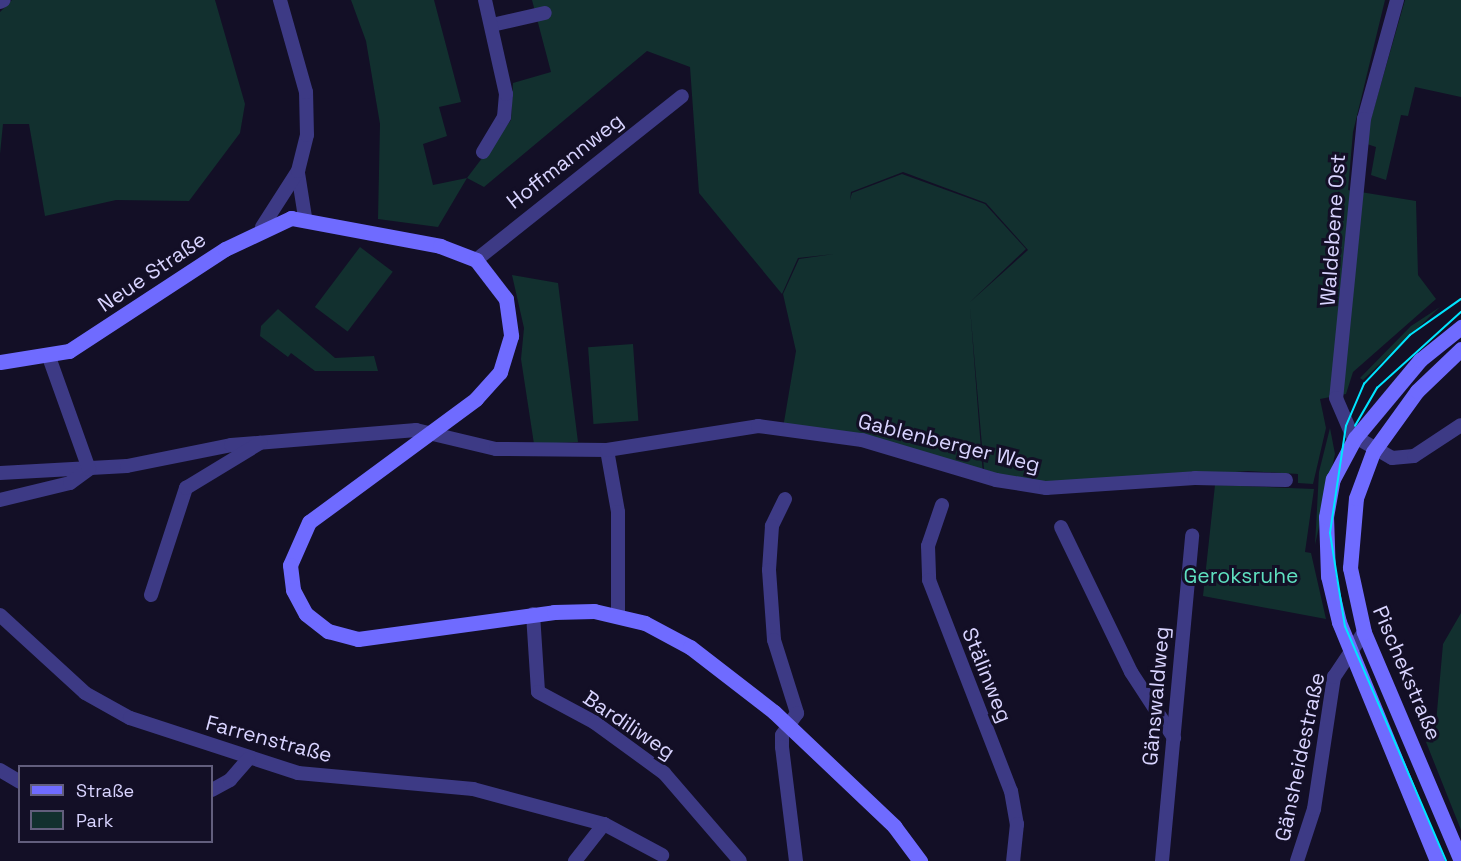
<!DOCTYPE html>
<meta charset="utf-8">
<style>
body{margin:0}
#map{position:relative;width:1461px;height:861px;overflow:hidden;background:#130f26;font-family:"Space Grotesk",sans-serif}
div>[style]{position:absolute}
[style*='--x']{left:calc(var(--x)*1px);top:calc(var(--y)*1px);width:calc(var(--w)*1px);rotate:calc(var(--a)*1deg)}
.green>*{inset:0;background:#12302f;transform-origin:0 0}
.street>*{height:14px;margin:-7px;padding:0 7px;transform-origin:7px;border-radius:7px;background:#3d3a85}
.secondary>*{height:15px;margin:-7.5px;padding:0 7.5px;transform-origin:7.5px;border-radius:7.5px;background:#6f6bff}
.tram>*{height:1.5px;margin:-0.75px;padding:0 0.75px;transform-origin:0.75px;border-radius:0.75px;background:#00e5ff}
span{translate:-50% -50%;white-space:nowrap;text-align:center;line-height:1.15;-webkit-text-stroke:6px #130f26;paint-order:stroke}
.street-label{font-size:21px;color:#d9d4ff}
.park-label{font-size:21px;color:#5fe0c0}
.legend{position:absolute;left:18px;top:765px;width:195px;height:78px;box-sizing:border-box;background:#130f26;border:2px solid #625e7d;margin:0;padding:8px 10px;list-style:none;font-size:18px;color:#d9d4ff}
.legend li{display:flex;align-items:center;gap:12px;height:30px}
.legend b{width:30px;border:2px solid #625e7d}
</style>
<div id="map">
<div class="green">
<div style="clip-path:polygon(12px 0,215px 0,245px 104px,240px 133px,189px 201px,116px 200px,45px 216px,29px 124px,3px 124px,0 154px,0 12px)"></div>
<div style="clip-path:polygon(evenodd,351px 0,434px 0,461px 102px,439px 107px,447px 136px,423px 144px,433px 185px,467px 178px,511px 120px,513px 83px,551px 72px,532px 0,1385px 0,1353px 132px,1348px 190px,1416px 201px,1418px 275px,1436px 299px,1353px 372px,1346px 394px,1320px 399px,1326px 428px,1313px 484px,1298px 483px,1298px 474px,1248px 471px,1064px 486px,1017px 482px,984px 469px,970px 307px,983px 475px,783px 428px,796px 351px,783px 294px,799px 259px,834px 254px,798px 258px,782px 294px,699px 193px,690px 67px,647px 51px,484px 187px,467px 178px,438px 227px,378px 219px,380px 124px,366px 41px,351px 0,903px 172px,986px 203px,1028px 250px,969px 303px,1026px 249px,985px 204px,902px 174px,852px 193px,850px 200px,851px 192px,903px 172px)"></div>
<div style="clip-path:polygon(1405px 0,1461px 0,1461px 97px,1415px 87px,1408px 116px,1401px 115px,1386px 180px,1371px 175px,1376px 147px,1364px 143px)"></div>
<div style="left:360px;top:247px;width:41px;height:75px;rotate:37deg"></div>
<div style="clip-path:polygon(512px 275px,558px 283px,578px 442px,534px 444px,521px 359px,524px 328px)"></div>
<div style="clip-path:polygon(1440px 307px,1363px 380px,1360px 378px,1411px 326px)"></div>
<div style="clip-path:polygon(278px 309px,335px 358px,374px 356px,378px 371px,315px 371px,291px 353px,288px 357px,260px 336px,261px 326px)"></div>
<div style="left:633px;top:344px;width:77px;height:45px;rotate:86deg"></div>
<div style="clip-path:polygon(1330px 428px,1335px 454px,1315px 545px,1319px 472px)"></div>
<div style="clip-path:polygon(1215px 485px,1314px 489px,1305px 552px,1311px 553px,1326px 619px,1203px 596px)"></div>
<div style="clip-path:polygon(1461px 613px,1461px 830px,1426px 742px,1435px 734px,1443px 644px)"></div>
</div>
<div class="street">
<div style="--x:1397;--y:0;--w:123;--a:105.5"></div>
<div style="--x:1364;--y:119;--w:280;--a:95.7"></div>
<div style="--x:1336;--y:398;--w:40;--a:66.6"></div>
<div style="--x:1352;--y:435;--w:46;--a:29.9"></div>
<div style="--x:1392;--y:458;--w:22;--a:-5"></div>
<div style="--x:1414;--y:456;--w:56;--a:-33.4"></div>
<div style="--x:0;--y:2;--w:4;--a:-27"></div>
<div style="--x:492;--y:25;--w:54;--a:-12.8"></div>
<div style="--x:483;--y:152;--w:41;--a:-59"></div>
<div style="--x:504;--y:117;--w:23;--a:-85"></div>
<div style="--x:506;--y:94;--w:96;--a:-102.6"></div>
<div style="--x:298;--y:173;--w:45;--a:81"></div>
<div style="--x:262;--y:227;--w:67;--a:-57.3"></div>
<div style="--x:298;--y:171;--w:37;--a:-76"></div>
<div style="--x:307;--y:135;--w:43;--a:-91.3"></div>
<div style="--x:306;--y:92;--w:96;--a:-105.8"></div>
<div style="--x:476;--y:260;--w:263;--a:-38.5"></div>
<div style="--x:607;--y:450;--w:63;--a:79.9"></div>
<div style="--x:618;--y:512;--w:103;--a:90"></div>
<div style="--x:0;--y:473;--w:127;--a:-3.2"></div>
<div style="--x:127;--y:466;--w:106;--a:-11.4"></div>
<div style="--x:231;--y:445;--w:186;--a:-4.6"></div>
<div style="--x:416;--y:430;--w:82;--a:13.4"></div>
<div style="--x:496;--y:449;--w:111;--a:0.5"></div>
<div style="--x:607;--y:450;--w:153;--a:-9"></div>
<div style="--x:758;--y:426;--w:105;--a:7.7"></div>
<div style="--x:862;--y:440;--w:140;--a:16.6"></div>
<div style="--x:996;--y:480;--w:51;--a:9.1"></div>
<div style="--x:1046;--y:488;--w:149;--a:-3.8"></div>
<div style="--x:1195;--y:478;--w:91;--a:1.3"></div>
<div style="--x:785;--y:499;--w:30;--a:116"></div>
<div style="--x:772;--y:526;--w:44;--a:93.9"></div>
<div style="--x:769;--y:570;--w:70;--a:85.9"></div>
<div style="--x:774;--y:640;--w:77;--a:72.5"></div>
<div style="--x:797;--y:713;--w:27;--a:124"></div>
<div style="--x:782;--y:735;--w:12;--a:90"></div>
<div style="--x:782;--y:747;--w:115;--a:83"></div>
<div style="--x:0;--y:500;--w:72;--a:-13.7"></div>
<div style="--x:70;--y:483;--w:24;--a:-36"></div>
<div style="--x:89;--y:469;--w:119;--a:-109.7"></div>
<div style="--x:942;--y:505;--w:43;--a:108.9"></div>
<div style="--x:928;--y:546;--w:34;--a:88"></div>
<div style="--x:929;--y:580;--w:226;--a:68.8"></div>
<div style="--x:1011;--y:791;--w:34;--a:80"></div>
<div style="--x:1017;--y:824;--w:37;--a:96"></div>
<div style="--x:1061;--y:527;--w:161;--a:64.2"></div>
<div style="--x:1131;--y:672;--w:79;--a:56.9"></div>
<div style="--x:151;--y:595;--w:113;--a:-71.9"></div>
<div style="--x:186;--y:488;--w:87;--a:-31.3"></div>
<div style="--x:533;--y:614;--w:78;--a:86.3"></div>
<div style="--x:538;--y:692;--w:64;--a:28.2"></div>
<div style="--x:594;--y:722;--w:87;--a:36.1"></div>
<div style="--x:664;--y:773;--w:116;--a:49.2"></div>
<div style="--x:0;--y:615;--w:115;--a:42.5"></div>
<div style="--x:85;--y:693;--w:51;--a:29.1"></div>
<div style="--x:130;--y:718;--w:177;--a:18.1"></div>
<div style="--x:298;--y:773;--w:176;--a:5.2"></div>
<div style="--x:473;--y:789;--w:136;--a:15"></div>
<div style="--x:604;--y:824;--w:66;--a:28.1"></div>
<div style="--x:0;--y:770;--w:23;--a:31"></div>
<div style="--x:212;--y:790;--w:21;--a:-29"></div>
<div style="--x:230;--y:780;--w:28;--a:-49"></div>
<div style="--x:575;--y:861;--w:47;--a:-51.9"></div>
<div style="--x:1162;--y:861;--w:327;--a:-84.7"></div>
<div style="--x:1297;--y:861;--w:55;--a:-71.9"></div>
<div style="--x:1314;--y:809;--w:134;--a:-81.4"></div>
<div style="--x:1334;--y:677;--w:54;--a:-56.3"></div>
</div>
<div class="secondary">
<div style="--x:0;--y:362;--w:70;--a:-9.1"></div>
<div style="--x:69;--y:351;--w:186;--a:-33.2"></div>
<div style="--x:225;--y:249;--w:73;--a:-25.2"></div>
<div style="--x:291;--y:218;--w:152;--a:10.6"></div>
<div style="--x:440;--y:246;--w:39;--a:21"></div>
<div style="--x:476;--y:260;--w:49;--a:52.4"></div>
<div style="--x:506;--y:299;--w:37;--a:82"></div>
<div style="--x:511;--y:336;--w:38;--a:107"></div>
<div style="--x:500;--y:372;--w:36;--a:132"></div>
<div style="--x:476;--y:399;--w:207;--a:143.6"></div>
<div style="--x:309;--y:522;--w:47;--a:113.8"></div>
<div style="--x:290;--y:565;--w:25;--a:83"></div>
<div style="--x:293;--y:590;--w:27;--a:62"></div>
<div style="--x:306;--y:614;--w:28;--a:38"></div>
<div style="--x:328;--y:631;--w:31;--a:15"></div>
<div style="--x:358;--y:639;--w:198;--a:-7.8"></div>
<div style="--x:554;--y:612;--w:40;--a:-1.4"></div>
<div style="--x:594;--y:611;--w:52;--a:13.2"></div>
<div style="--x:645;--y:623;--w:51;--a:28.1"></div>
<div style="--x:690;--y:647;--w:106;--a:37.7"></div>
<div style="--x:774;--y:712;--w:166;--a:43.5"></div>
<div style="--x:894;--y:826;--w:44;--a:53.4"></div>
<div style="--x:1437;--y:861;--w:258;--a:-112.3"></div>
<div style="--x:1339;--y:622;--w:47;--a:-103.4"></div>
<div style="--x:1328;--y:576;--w:59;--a:-91.9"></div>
<div style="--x:1326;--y:517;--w:39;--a:-80"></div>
<div style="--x:1333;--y:479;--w:47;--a:-61.8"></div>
<div style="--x:1355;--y:438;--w:102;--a:-50.2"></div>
<div style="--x:1420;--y:360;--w:53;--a:-38.8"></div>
<div style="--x:1461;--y:861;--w:249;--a:-113"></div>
<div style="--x:1364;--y:632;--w:66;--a:-102.3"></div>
<div style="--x:1350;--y:568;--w:70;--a:-85.1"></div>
<div style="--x:1356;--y:498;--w:49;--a:-69.7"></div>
<div style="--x:1373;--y:452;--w:75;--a:-54.2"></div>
<div style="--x:1417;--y:391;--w:61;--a:-43.7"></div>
</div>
<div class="tram">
<div style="--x:1355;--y:426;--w:44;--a:-59.9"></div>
<div style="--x:1377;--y:388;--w:113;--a:-42.1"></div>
<div style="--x:1446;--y:861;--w:255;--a:-113.3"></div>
<div style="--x:1345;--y:627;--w:95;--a:-99.1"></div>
<div style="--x:1330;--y:533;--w:108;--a:-81.5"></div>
<div style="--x:1346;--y:426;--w:46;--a:-66.8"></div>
<div style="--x:1364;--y:384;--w:67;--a:-46.8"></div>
<div style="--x:1410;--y:335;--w:62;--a:-35.2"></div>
</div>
<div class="street-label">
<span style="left:565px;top:161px;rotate:-38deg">Hoffmannweg</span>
<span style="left:1333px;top:230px;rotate:-86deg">Waldebene Ost</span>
<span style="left:152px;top:272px;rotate:-34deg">Neue Straße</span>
<span style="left:949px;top:443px;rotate:14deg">Gablenberger Weg</span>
<span style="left:1407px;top:673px;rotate:67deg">Pischekstraße</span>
<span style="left:987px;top:675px;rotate:68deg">Stälinweg</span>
<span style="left:1156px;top:696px;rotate:-85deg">Gänswaldweg</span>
<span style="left:629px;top:725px;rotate:34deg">Bardiliweg</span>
<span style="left:269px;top:739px;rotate:15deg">Farrenstraße</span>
<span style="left:1300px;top:757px;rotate:-78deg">Gänsheidestraße</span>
</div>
<div class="park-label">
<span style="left:1241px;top:576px">Geroksruhe</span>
</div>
<ul class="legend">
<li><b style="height:8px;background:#6f6bff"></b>Straße</li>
<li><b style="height:16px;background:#12302f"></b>Park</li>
</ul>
</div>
